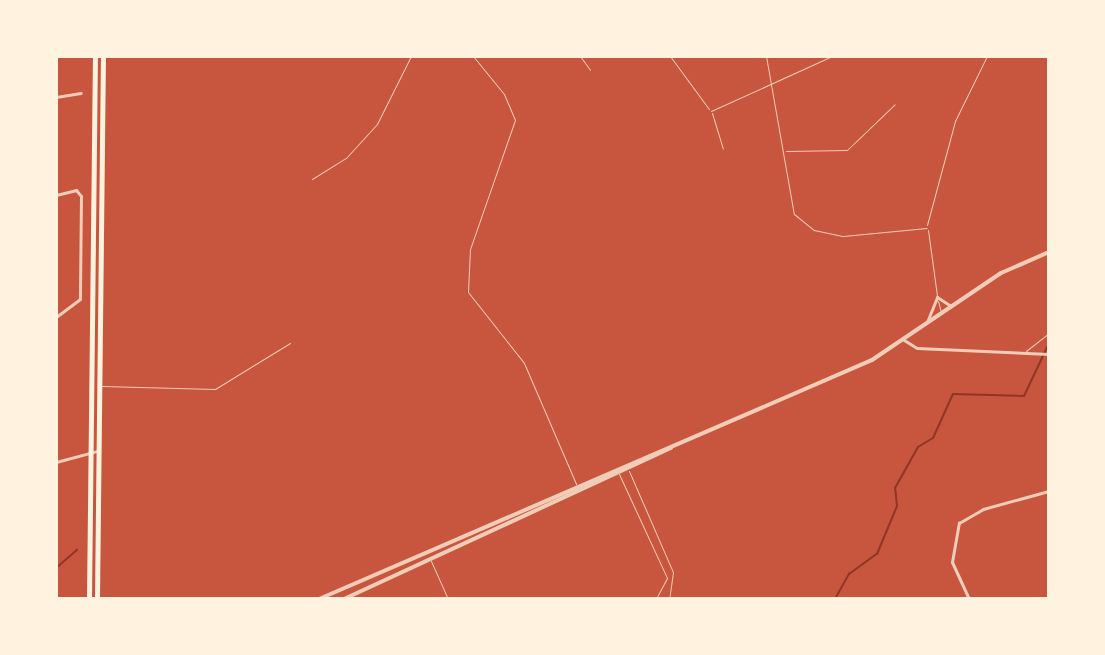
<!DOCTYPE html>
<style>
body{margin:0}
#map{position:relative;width:1105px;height:655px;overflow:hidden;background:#c8553d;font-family:"Playfair Display",serif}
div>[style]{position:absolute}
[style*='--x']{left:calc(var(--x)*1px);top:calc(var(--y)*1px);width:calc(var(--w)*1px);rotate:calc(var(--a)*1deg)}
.stream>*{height:2px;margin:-1px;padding:0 1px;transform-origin:1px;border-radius:1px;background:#8f3625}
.service>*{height:1px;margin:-0.5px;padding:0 0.5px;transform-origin:0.5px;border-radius:0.5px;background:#f1ccb7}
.minor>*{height:3px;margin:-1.5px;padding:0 1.5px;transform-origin:1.5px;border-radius:1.5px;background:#f1ccb7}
.tertiary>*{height:4px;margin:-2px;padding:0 2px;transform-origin:2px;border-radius:2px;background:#f1ccb7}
.trunk>*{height:5px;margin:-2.5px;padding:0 2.5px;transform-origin:2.5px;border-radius:2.5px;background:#fff3e0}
span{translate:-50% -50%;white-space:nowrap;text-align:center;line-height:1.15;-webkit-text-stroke:6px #fff3e0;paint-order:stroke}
.frame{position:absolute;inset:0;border:58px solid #fff3e0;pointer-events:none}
</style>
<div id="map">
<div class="stream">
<div style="--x:56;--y:568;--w:28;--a:-41"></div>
<div style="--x:835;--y:599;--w:29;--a:-61"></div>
<div style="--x:849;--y:574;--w:34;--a:-36"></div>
<div style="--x:877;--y:554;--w:52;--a:-67.4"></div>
<div style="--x:897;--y:506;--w:18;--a:-96"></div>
<div style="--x:895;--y:488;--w:47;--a:-60.7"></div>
<div style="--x:918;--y:447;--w:17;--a:-31"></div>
<div style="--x:933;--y:438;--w:48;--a:-65.6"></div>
<div style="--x:953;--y:394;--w:71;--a:1.6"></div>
<div style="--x:1024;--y:396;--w:59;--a:-64.7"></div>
</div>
<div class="service">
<div style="--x:473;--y:56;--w:49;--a:50.8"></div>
<div style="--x:504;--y:94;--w:28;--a:67"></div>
<div style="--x:515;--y:120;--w:137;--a:109.2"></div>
<div style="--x:470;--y:249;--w:43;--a:92.7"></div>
<div style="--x:468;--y:292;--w:90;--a:51.7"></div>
<div style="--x:524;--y:363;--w:132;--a:66.7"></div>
<div style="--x:580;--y:56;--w:17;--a:54"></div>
<div style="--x:670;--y:56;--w:66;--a:53.7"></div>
<div style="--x:766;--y:56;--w:160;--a:80"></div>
<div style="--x:794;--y:214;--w:26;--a:39"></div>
<div style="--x:814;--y:230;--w:30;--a:12"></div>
<div style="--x:843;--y:236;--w:84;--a:-5.4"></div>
<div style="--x:711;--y:111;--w:133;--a:-24.4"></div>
<div style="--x:712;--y:113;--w:37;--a:73"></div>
<div style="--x:786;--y:151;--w:61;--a:-0.9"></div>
<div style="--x:847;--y:150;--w:66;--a:-43.8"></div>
<div style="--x:312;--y:179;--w:40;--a:-32"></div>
<div style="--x:346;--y:158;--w:46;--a:-47.6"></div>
<div style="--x:377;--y:124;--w:76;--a:-63.4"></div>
<div style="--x:927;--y:225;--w:108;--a:-74.9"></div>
<div style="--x:955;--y:121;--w:72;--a:-63.8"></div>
<div style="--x:928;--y:230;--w:67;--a:82.2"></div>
<div style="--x:938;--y:301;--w:11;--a:75"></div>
<div style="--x:1026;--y:351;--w:29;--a:-38"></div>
<div style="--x:102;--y:386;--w:113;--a:1.5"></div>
<div style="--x:215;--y:389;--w:88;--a:-31.5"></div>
<div style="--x:629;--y:471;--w:110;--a:66.5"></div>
<div style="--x:673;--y:572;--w:27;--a:98"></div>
<div style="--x:619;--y:474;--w:115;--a:65.2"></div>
<div style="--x:667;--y:578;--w:24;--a:118"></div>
<div style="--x:431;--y:561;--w:42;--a:65.9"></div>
</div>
<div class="minor">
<div style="--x:56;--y:97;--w:25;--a:-9"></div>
<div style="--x:56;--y:195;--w:21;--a:-14"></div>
<div style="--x:76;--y:190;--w:8;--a:50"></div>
<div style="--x:81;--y:196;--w:103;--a:90.6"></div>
<div style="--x:80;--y:299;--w:30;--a:143"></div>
<div style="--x:927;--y:322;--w:27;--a:-68"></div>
<div style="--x:937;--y:297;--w:17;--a:33"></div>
<div style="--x:904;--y:340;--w:15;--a:32"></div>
<div style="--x:917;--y:348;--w:132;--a:2.6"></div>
<div style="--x:56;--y:462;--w:42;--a:-15"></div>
<div style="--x:969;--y:599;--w:41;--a:-114.7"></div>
<div style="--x:952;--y:562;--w:40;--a:-80"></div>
<div style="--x:959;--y:523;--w:28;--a:-30"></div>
<div style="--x:983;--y:509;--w:68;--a:-15.3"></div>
<div style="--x:1048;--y:599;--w:1;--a:0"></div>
</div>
<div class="tertiary">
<div style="--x:319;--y:599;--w:602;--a:-23.37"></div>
<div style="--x:872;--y:360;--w:156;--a:-34"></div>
<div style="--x:1001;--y:273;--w:52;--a:-23.6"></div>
<div style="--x:344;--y:599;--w:360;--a:-24.8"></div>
</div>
<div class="trunk">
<div style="--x:89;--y:599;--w:543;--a:-89.37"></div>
<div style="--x:97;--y:599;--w:543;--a:-89.37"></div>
</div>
<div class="frame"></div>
</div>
